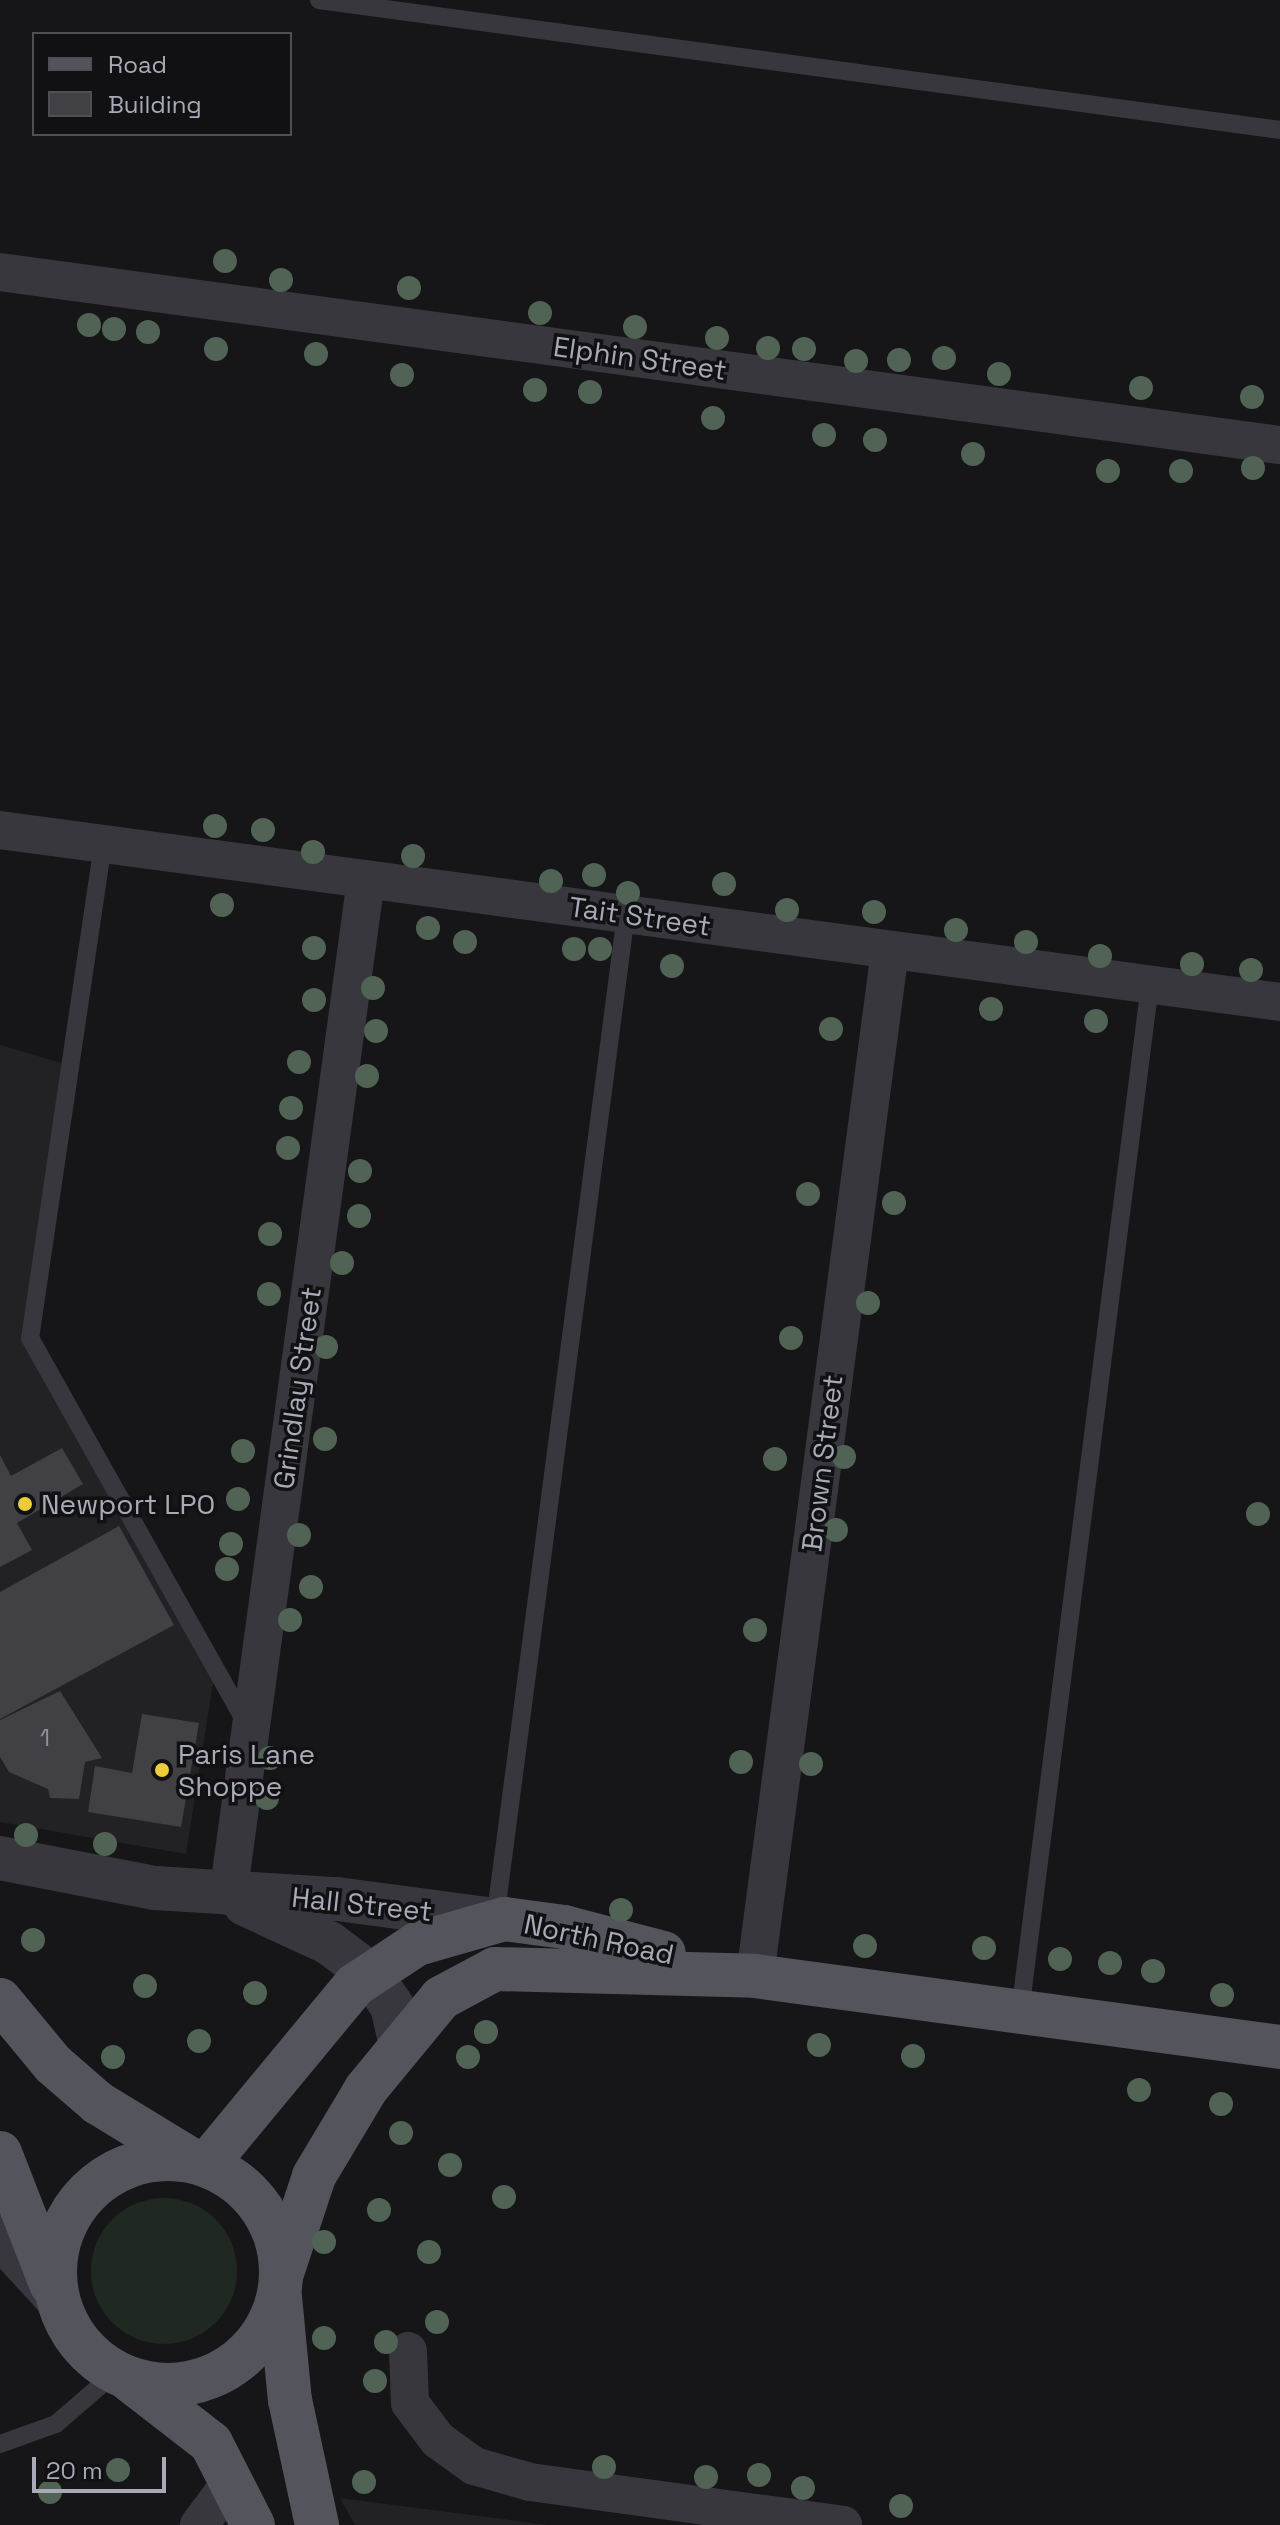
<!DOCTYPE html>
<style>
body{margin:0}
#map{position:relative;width:1280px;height:2525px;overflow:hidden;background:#161618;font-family:"Space Grotesk",sans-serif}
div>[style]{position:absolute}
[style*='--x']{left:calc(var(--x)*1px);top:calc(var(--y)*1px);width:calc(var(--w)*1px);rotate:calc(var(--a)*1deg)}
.built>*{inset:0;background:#222225}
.green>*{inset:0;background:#202822}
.round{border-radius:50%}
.building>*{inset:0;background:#404045}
.service>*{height:18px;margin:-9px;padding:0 9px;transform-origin:9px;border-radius:9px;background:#37373d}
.minor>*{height:38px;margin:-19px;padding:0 19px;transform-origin:19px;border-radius:19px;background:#37373d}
.tertiary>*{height:44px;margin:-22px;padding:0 22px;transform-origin:22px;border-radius:22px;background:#37373d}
.primary>*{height:44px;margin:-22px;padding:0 22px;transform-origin:22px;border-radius:22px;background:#53545c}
.primary>.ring{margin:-22px;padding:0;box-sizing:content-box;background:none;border:44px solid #53545c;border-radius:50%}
.trees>*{width:24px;height:24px;margin:-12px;border-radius:50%;background:#506355}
.dots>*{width:22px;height:22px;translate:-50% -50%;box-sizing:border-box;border:4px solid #111113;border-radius:50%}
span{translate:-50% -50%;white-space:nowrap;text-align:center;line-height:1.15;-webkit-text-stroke:7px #111113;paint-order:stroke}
.number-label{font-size:24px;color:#8e909a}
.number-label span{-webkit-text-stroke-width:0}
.street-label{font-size:28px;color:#a8abb7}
.poi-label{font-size:28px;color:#a8abb7}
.left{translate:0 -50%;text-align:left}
.legend{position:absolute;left:32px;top:32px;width:260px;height:104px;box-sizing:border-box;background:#111113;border:2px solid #4d4f55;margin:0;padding:10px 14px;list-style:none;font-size:24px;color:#a8abb7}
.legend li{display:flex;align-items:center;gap:16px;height:40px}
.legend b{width:40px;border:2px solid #4d4f55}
.scale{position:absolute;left:32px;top:2457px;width:134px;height:36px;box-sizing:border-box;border:4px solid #a8abb7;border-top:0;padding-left:10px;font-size:24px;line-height:28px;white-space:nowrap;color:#a8abb7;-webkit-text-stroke:6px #111113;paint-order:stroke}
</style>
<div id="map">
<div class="built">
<div style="clip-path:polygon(0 1045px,68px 1065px,21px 1335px,214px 1677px,186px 1854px,0 1822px)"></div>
<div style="clip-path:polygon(340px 2498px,548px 2525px,355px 2525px)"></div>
</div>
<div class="green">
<div class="round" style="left:91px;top:2198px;width:146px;height:146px"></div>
</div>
<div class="building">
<div style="clip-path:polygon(62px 1448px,83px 1484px,17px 1523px,32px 1550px,0 1567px,0 1455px,11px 1476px)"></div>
<div style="clip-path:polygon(119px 1526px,174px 1625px,0 1719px,0 1592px)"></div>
<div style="clip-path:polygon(60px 1691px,102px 1758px,85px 1762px,79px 1799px,50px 1798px,48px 1789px,9px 1772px,0 1757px,0 1720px)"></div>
<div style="clip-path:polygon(142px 1714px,199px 1723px,181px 1827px,88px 1812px,95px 1766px,132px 1773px)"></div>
</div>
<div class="service">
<div style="--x:319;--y:0;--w:970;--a:7.7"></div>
<div style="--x:103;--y:844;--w:499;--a:98.4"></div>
<div style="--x:30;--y:1338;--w:441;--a:60.7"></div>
<div style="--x:495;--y:1920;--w:1014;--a:-82.58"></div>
<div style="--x:1020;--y:2012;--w:1035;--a:-82.79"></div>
<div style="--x:0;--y:2444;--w:59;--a:-19.7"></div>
<div style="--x:56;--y:2424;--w:79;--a:-40.9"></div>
</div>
<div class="minor">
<div style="--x:0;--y:272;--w:1292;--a:7.7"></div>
<div style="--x:0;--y:830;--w:1292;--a:7.65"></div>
<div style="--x:228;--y:1896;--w:1026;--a:-82.27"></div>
<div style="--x:755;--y:1976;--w:1035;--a:-82.5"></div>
<div style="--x:408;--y:2351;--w:52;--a:87.8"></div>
<div style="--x:410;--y:2403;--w:46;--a:52.9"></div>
<div style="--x:438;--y:2440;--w:44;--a:35.8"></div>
<div style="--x:474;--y:2466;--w:58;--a:15.9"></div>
<div style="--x:530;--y:2482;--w:316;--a:7.8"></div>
<div style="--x:199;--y:2525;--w:55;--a:-53.1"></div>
</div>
<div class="tertiary">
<div style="--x:0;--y:1858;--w:158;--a:11"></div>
<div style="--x:155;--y:1888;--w:182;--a:3.5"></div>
<div style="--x:337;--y:1899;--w:159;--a:7.6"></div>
<div style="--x:245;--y:1904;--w:93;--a:24.9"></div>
<div style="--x:329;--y:1943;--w:50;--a:36.9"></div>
<div style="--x:369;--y:1973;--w:40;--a:55.1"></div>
<div style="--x:392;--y:2006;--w:37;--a:77"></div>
<div style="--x:0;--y:2236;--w:79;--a:47.6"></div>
</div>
<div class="primary">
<div style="--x:0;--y:2000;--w:83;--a:50.4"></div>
<div style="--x:53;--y:2064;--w:60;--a:40.9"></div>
<div style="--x:98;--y:2103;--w:111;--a:31.4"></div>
<div style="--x:0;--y:2153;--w:141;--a:68.7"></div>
<div class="ring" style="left:55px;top:2159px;width:182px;height:182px"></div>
<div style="--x:206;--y:2165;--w:234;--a:-50.4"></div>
<div style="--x:355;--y:1985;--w:74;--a:-33.5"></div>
<div style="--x:417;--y:1944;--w:91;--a:-16"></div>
<div style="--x:504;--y:1919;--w:61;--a:7.6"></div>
<div style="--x:564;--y:1927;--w:103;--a:14.6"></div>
<div style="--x:281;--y:2276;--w:105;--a:-71.7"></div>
<div style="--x:314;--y:2176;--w:101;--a:-59.1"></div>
<div style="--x:366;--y:2089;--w:118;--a:-50.5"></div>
<div style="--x:441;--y:1998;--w:61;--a:-28.2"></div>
<div style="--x:495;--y:1969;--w:260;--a:1.5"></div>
<div style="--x:755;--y:1976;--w:530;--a:7.7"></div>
<div style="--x:280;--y:2297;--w:103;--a:84.5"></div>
<div style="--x:290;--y:2400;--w:128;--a:77.8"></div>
<div style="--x:131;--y:2381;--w:101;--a:37.8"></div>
<div style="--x:211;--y:2443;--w:92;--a:62.9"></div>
</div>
<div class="trees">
<div style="left:225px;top:261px"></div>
<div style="left:281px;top:280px"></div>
<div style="left:409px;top:288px"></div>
<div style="left:540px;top:313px"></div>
<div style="left:89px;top:325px"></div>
<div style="left:635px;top:327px"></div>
<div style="left:114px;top:329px"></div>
<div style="left:148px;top:332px"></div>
<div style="left:717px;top:338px"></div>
<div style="left:768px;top:348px"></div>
<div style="left:216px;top:349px"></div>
<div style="left:804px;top:349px"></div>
<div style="left:316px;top:354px"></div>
<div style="left:944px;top:358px"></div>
<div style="left:899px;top:360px"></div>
<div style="left:856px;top:361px"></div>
<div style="left:999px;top:374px"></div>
<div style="left:402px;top:375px"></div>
<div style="left:1141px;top:388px"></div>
<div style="left:535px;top:390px"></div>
<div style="left:590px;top:392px"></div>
<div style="left:1252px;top:397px"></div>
<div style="left:713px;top:418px"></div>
<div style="left:824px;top:435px"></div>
<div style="left:875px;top:440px"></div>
<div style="left:973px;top:454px"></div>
<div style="left:1253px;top:468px"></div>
<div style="left:1108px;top:471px"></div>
<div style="left:1181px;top:471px"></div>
<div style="left:215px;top:826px"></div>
<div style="left:263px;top:830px"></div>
<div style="left:313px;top:852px"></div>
<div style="left:413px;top:856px"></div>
<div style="left:594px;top:875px"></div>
<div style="left:551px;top:881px"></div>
<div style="left:724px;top:884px"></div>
<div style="left:628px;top:893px"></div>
<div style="left:222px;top:905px"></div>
<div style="left:787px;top:910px"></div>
<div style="left:874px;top:912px"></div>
<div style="left:428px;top:928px"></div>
<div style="left:956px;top:930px"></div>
<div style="left:465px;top:942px"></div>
<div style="left:1026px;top:942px"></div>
<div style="left:314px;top:948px"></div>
<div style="left:574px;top:949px"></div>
<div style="left:600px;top:949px"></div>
<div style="left:1100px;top:956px"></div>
<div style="left:1192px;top:964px"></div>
<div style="left:672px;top:966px"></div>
<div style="left:1251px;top:970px"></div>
<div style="left:373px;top:988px"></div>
<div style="left:314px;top:1000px"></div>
<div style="left:991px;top:1009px"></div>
<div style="left:1096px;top:1021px"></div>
<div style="left:831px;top:1029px"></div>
<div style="left:376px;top:1031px"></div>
<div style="left:299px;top:1062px"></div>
<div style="left:367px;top:1076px"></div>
<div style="left:291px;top:1108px"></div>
<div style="left:288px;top:1148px"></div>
<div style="left:360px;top:1171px"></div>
<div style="left:808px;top:1194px"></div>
<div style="left:894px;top:1203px"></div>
<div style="left:359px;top:1216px"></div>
<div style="left:270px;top:1234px"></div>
<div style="left:342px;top:1263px"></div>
<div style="left:269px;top:1294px"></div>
<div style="left:868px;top:1303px"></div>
<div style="left:791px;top:1338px"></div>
<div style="left:326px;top:1347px"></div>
<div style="left:325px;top:1439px"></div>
<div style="left:243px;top:1451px"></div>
<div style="left:844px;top:1457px"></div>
<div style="left:775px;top:1459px"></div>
<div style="left:238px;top:1499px"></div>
<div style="left:1258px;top:1514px"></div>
<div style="left:836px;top:1530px"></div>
<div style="left:299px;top:1535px"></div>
<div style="left:231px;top:1544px"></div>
<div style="left:227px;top:1569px"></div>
<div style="left:311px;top:1587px"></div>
<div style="left:290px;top:1620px"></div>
<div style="left:755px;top:1630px"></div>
<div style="left:270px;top:1758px"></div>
<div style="left:741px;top:1762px"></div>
<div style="left:811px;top:1764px"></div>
<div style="left:267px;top:1798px"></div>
<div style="left:26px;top:1835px"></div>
<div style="left:105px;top:1844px"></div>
<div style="left:621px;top:1910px"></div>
<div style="left:33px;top:1940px"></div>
<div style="left:865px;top:1946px"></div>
<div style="left:984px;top:1948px"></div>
<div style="left:1060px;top:1959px"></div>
<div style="left:1110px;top:1963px"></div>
<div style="left:1153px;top:1971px"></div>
<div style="left:145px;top:1986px"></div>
<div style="left:255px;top:1993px"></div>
<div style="left:1222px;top:1995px"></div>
<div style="left:486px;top:2032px"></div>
<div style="left:199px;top:2041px"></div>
<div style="left:819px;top:2045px"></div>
<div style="left:913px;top:2056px"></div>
<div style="left:113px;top:2057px"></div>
<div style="left:468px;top:2057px"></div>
<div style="left:1139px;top:2090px"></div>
<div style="left:1221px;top:2104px"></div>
<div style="left:401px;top:2133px"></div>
<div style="left:450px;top:2165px"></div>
<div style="left:504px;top:2197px"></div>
<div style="left:379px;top:2210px"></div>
<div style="left:324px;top:2242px"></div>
<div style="left:429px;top:2252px"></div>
<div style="left:437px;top:2322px"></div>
<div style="left:324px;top:2338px"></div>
<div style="left:386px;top:2342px"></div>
<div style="left:375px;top:2381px"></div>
<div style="left:604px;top:2467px"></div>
<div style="left:118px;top:2470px"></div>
<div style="left:759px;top:2475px"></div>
<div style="left:706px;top:2477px"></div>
<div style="left:364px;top:2482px"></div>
<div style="left:803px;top:2488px"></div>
<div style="left:50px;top:2492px"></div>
<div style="left:901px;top:2506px"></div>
</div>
<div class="dots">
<div style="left:25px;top:1504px;background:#eccd39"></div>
<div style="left:162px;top:1770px;background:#eccd39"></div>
</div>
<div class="number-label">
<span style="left:45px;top:1738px">1</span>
</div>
<div class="street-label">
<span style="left:640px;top:358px;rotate:8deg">Elphin Street</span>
<span style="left:640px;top:916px;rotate:8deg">Tait Street</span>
<span style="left:297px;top:1388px;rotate:-82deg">Grindlay Street</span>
<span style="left:822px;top:1463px;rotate:-83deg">Brown Street</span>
<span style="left:362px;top:1904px;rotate:6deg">Hall Street</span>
<span style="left:599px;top:1939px;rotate:12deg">North Road</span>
</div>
<div class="poi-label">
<span class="left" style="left:41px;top:1504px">Newport LPO</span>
<span class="left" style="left:178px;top:1770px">Paris Lane<br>Shoppe</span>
</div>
<ul class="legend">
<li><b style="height:10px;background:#53545c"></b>Road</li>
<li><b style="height:22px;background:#404045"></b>Building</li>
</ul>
<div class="scale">20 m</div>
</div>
